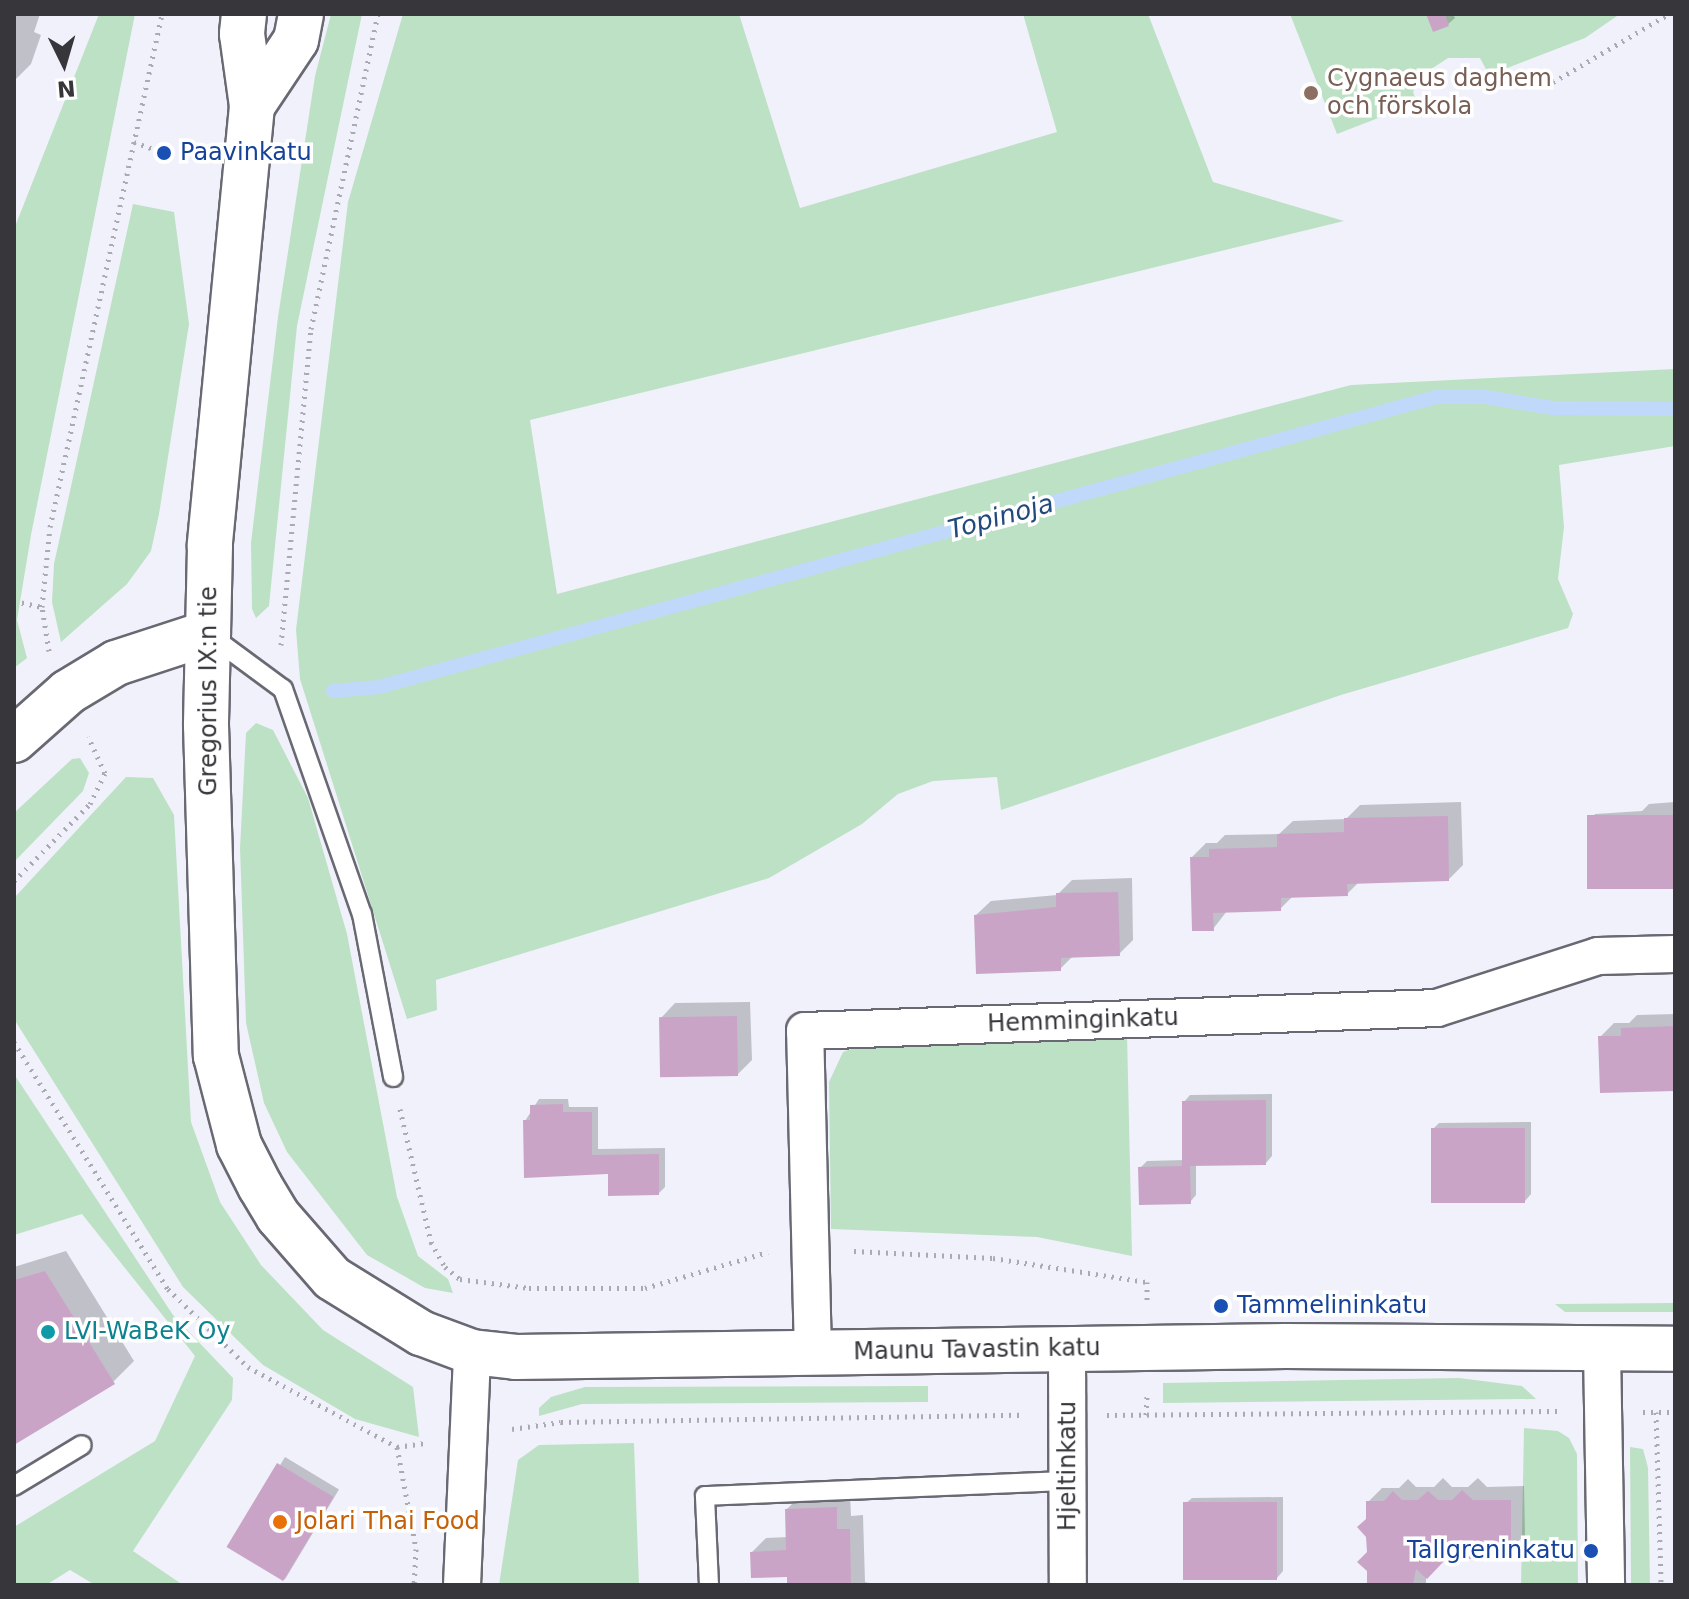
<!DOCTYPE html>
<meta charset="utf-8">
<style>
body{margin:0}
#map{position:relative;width:1689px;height:1599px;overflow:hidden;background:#f1f1fc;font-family:"DejaVu Sans",sans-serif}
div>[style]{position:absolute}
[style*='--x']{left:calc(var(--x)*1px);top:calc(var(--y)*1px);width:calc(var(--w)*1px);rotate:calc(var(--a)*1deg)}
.green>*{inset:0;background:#bde1c4}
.shadow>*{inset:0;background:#0003;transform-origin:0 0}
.stream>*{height:14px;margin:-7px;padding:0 7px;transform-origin:7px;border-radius:7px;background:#c0d9fa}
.building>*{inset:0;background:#caa4c7;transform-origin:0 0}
.path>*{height:5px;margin-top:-2.5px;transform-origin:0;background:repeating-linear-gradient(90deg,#aaaab3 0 2px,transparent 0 8px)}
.roads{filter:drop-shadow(2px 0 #696973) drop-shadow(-2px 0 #696973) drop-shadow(0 2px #696973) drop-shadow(0 -2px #696973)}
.service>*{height:18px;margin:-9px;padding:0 9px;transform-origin:9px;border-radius:9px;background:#fff}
.minor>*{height:36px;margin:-18px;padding:0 18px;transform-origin:18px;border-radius:18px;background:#fff}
.tertiary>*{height:44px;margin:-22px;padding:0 22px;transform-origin:22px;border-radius:22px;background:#fff}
.dots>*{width:22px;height:22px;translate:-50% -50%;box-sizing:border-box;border:4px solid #fff;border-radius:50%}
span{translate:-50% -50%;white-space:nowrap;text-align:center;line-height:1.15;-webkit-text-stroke:7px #fff;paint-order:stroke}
.education-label{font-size:24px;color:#785e54}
.left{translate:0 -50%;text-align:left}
.transit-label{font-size:24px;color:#164399}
.right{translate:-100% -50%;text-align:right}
.street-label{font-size:24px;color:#36363b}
.culture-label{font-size:24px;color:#0d838f}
.food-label{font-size:24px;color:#c56008}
.water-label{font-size:26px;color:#21497b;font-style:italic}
.frame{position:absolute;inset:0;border:16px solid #36363b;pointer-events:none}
.north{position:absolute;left:24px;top:24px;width:80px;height:80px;-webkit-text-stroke:6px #fff;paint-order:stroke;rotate:175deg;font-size:22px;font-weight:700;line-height:32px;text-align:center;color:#36363b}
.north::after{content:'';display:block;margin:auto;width:28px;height:36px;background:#36363b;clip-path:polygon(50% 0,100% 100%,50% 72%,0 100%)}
</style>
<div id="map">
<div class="green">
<div style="clip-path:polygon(99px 14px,135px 14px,31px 535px,17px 620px,27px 658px,14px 668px,14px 229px)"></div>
<div style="clip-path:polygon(331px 14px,362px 14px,297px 326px,269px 606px,256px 618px,252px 609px,251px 543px,278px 317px,315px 76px)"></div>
<div style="clip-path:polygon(403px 14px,739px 14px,800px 208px,1057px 132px,1023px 14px,1148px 14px,1213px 182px,1344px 221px,530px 420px,557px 594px,1351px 385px,1675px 369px,1675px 446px,1559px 465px,1564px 527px,1558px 579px,1573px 614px,1568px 628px,1341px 695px,1001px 810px,997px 777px,933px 781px,898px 794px,862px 824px,769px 878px,436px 980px,437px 1010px,407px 1019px,300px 679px,296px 630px,348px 202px)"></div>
<div style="clip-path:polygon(1290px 14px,1620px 14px,1585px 38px,1489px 75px,1480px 58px,1448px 58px,1419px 77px,1413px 92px,1417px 103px,1337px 134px)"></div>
<div style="clip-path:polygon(133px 204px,174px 212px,189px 324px,159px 514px,151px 551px,127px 584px,61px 642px,52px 602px,54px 564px)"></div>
<div style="clip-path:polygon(256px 723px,273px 730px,308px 798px,347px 934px,397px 1197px,418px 1256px,448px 1279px,453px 1293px,425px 1288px,367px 1255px,287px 1152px,264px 1103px,246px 1023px,240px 848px,246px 733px)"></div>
<div style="clip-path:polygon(80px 758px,89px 773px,83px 791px,14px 862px,14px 813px,72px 759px)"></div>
<div style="clip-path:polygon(126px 777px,153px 778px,174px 815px,191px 1122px,220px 1202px,261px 1265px,323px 1330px,413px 1387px,419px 1437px,355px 1419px,263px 1365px,183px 1287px,14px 1019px,14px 898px)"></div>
<div style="clip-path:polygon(1127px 1033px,1132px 1256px,1037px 1237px,831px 1229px,829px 1082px,843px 1052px,865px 1044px)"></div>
<div style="clip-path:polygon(14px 1074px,173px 1315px,233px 1378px,232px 1400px,133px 1551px,183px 1585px,95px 1585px,70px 1570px,46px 1585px,14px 1585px,14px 1527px,155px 1441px,195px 1356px,82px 1214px,14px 1235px)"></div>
<div style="clip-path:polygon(1675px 1303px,1675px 1312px,1565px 1312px,1555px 1304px)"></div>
<div style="clip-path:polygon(1459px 1378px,1522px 1386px,1536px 1399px,1163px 1403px,1163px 1383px)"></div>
<div style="clip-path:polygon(928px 1386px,928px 1402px,582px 1404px,539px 1416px,539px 1408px,551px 1397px,585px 1387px)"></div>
<div style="clip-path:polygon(1524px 1428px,1558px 1431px,1569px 1438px,1577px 1454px,1578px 1585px,1521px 1585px)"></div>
<div style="clip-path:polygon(634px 1443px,639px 1585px,499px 1585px,518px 1460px,539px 1445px)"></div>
<div style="clip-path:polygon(1630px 1447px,1643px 1449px,1648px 1468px,1650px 1585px,1631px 1585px)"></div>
</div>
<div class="shadow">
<div style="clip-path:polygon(14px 14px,40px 14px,34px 32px,41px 35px,31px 64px,14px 81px)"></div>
<div style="clip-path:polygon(1429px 14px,1453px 14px,1455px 18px,1448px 24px)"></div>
<div style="clip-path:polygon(1461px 802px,1463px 865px,1449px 879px,1360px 881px,1347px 894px,1293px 896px,1280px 909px,1227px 911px,1213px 929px,1192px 857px,1206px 843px,1217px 843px,1225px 835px,1279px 834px,1293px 821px,1346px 819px,1360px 805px)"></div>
<div style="clip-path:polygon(1675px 802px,1675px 887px,1589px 820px,1595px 814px,1642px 811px,1649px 804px)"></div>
<div style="clip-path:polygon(1132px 878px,1133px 940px,1119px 954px,1074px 955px,1060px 969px,976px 915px,991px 901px,1057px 895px,1072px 880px)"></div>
<div style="clip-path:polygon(750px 1002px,752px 1060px,738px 1074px,661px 1018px,675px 1003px)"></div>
<div style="clip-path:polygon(1675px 1014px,1675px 1089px,1600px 1037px,1614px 1023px,1629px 1023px,1637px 1015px)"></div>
<div style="clip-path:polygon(1272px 1094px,1272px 1156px,1266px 1163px,1196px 1164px,1196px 1195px,1190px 1202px,1140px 1168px,1147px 1161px,1184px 1160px,1184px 1102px,1190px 1095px)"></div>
<div style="clip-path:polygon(539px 1099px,568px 1099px,569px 1107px,598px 1107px,598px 1149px,665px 1148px,665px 1187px,659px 1193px,610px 1172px,525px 1121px)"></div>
<div style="clip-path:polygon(1531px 1122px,1531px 1194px,1525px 1201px,1433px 1129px,1439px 1123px)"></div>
<div style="clip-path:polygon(66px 1251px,134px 1361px,113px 1382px,14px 1443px,14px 1267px)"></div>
<div style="left:285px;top:1457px;width:63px;height:105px;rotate:31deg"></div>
<div style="clip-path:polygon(1443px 1478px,1452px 1487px,1468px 1487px,1478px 1478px,1487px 1487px,1524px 1486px,1525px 1536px,1498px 1556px,1458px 1544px,1426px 1577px,1426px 1585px,1369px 1585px,1368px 1502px,1382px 1488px,1399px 1488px,1408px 1479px,1416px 1487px,1434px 1487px)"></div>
<div style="clip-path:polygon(850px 1494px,851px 1516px,863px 1515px,865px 1582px,878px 1585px,789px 1585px,789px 1575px,752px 1552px,766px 1538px,788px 1537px,787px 1509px,801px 1495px)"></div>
<div style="clip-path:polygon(1283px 1497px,1283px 1571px,1277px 1578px,1185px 1504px,1192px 1498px)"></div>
</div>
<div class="stream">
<div style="--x:333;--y:691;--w:46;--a:-5"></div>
<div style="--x:379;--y:687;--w:1096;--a:-15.34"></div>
<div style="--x:1436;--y:397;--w:49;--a:0"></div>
<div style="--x:1485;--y:397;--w:69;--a:9.2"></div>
<div style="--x:1553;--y:408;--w:122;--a:0.5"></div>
</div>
<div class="building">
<div style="clip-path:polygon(1426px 14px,1445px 14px,1449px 26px,1433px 32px)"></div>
<div style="left:1675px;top:815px;width:74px;height:88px;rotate:90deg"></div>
<div style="clip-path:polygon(1448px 816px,1449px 881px,1347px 884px,1348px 896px,1281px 898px,1281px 911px,1213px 913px,1214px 931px,1192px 931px,1190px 857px,1209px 857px,1209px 849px,1277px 847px,1277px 834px,1344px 832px,1344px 818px)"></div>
<div style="clip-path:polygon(1118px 892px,1120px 956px,1061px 958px,1061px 971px,976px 974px,974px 915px,1056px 907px,1056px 893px)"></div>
<div style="left:737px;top:1016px;width:60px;height:78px;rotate:89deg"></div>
<div style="clip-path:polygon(1675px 1026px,1675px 1091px,1600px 1093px,1598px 1036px,1621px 1036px,1621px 1028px)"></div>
<div style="clip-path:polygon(1266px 1100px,1266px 1165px,1190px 1166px,1191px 1204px,1139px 1205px,1138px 1167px,1182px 1166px,1182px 1101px)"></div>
<div style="clip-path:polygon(563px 1104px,563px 1112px,592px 1112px,592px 1155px,659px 1154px,659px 1195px,608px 1196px,608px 1174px,524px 1178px,523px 1120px,530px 1120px,530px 1105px)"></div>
<div style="left:1525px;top:1128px;width:75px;height:94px;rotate:90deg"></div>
<div style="clip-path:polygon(45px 1271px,115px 1384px,14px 1445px,14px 1280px)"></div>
<div style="left:277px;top:1463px;width:66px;height:98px;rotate:31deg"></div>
<div style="clip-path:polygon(1462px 1490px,1473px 1500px,1511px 1500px,1511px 1552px,1499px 1552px,1499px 1558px,1466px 1559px,1466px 1546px,1439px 1546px,1446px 1559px,1427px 1579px,1416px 1569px,1413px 1585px,1367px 1585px,1367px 1571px,1357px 1562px,1367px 1552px,1366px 1537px,1357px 1527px,1366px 1519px,1366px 1501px,1384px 1501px,1393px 1491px,1402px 1500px,1418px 1500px,1428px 1491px,1438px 1500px,1452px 1500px)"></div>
<div style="left:1277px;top:1502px;width:78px;height:94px;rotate:90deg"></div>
<div style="clip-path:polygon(837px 1507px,837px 1529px,850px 1529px,851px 1585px,787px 1585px,787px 1577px,751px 1578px,750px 1552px,786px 1550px,785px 1509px)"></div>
</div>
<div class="path">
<div style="--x:1553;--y:82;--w:134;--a:-30.4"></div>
<div style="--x:134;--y:142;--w:32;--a:20"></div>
<div style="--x:14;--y:601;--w:29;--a:12"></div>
<div style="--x:281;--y:645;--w:317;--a:-84.6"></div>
<div style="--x:311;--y:329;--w:322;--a:-78"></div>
<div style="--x:49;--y:651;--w:45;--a:-99"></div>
<div style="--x:42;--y:607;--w:80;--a:-84.3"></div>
<div style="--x:50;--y:527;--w:525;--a:-77.68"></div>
<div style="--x:14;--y:881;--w:108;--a:-45.4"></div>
<div style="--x:90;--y:804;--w:34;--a:-64"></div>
<div style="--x:105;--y:773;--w:40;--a:-115"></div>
<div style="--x:14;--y:1042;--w:291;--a:58.1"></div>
<div style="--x:168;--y:1289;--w:112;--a:44.3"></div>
<div style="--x:248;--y:1367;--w:169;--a:28.2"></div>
<div style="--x:397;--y:1447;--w:30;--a:-8"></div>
<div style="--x:400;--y:1109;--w:137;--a:76.9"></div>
<div style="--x:431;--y:1242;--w:29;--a:61"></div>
<div style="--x:445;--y:1267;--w:19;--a:39"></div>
<div style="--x:460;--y:1279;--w:70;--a:7.4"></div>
<div style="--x:529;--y:1288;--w:116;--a:0"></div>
<div style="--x:645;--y:1288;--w:128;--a:-16.3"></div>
<div style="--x:854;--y:1251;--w:139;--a:2.9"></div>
<div style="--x:993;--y:1258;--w:156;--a:8.9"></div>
<div style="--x:1147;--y:1282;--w:19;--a:90"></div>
<div style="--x:1643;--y:1412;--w:32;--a:0"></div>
<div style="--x:1656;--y:1412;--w:173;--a:88.3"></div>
<div style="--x:1107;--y:1415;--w:454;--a:-0.5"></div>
<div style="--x:1146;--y:1415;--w:19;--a:-87"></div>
<div style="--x:512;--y:1429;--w:49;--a:-8.1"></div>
<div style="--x:561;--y:1422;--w:464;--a:-0.9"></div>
<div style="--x:397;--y:1447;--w:104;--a:79.4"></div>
<div style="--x:416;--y:1549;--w:36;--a:93"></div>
</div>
<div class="roads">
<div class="service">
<div style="--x:211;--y:636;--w:89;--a:36.4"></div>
<div style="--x:283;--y:689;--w:238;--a:70.7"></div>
<div style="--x:362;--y:914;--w:166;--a:79.2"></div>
<div style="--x:14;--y:1486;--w:79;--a:-31.1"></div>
<div style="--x:709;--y:1585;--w:89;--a:-92.6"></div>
<div style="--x:705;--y:1496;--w:363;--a:-2.4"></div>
</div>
<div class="minor">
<div style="--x:1067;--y:1348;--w:237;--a:89.8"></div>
<div style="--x:1602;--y:1350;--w:235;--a:89"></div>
<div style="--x:813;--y:1354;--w:323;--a:-91.4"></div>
<div style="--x:805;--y:1031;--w:632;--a:-2.08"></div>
<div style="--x:1437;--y:1008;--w:169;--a:-17.9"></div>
<div style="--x:1598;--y:956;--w:77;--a:-1.5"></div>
<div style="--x:462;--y:1585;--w:233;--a:-87.5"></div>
</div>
<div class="tertiary">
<div style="--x:244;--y:14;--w:20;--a:96"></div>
<div style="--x:242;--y:34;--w:73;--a:82.1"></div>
<div style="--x:252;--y:106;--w:442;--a:95.5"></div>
<div style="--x:210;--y:546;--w:179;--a:91.3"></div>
<div style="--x:206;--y:725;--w:331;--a:88.3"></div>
<div style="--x:216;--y:1056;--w:92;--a:75.5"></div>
<div style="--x:239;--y:1145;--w:46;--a:62.9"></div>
<div style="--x:260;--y:1186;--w:35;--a:59"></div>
<div style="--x:278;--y:1216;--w:82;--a:48.9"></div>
<div style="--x:332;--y:1278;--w:105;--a:31.7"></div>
<div style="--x:421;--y:1333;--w:54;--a:20.4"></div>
<div style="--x:472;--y:1352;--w:44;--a:6.5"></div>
<div style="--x:516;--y:1357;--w:770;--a:-0.82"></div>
<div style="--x:1286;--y:1346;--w:389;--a:0.4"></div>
<div style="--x:252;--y:106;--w:79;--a:-56.3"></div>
<div style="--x:296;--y:40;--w:26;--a:-79"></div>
<div style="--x:14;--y:740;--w:72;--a:-41.6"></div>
<div style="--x:68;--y:692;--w:56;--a:-31.1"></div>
<div style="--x:116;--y:663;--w:97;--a:-18.1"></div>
</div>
</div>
<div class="dots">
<div style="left:1311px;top:93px;background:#8d6e63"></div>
<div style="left:164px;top:153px;background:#1a4fb4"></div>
<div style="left:1221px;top:1306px;background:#1a4fb4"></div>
<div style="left:48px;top:1332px;background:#0f9aa8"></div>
<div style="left:280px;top:1522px;background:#e8710a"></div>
<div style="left:1591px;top:1551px;background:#1a4fb4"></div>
</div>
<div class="education-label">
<span class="left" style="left:1327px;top:93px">Cygnaeus daghem<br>och förskola</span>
</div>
<div class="transit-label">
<span class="left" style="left:180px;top:153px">Paavinkatu</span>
<span class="left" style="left:1237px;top:1306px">Tammelininkatu</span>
<span class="right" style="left:1575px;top:1551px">Tallgreninkatu</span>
</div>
<div class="street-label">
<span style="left:209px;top:691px;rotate:-90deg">Gregorius IX:n tie</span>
<span style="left:1083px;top:1021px;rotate:-2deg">Hemminginkatu</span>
<span style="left:977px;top:1350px;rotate:-1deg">Maunu Tavastin katu</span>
<span style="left:1068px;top:1466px;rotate:-90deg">Hjeltinkatu</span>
</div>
<div class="culture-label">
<span class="left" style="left:64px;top:1332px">LVI-WaBeK Oy</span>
</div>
<div class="food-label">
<span class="left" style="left:296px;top:1522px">Jolari Thai Food</span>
</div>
<div class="water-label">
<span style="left:1001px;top:517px;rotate:-15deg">Topinoja</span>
</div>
<div class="frame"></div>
<div class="north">N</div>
</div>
